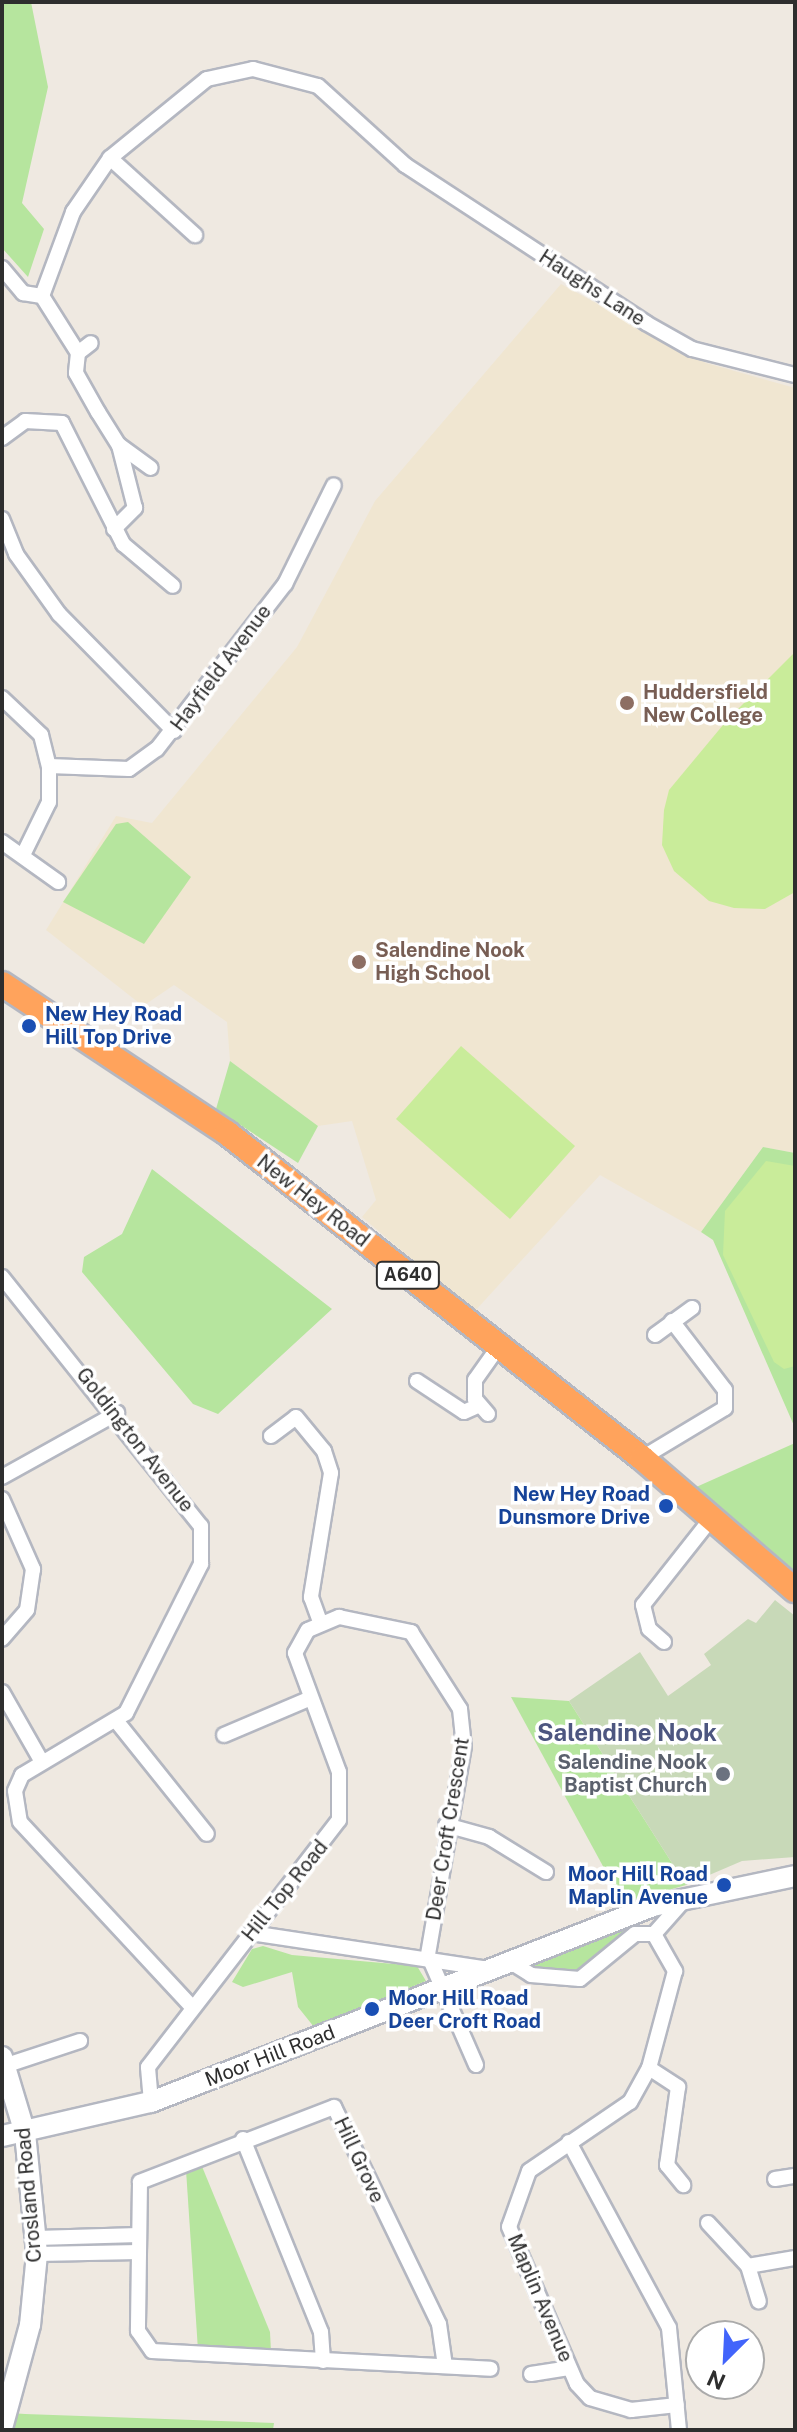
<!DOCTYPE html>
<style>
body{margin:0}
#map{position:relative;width:797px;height:2432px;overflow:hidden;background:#efe9e1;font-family:"Public Sans",sans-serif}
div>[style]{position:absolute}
.education>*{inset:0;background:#f0e6d1}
.green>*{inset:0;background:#b6e59e}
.cemetery>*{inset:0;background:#c8d9b8}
.pitch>*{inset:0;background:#c9ec9a}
.roads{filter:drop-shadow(2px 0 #b4b7c1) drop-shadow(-2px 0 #b4b7c1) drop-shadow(0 2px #b4b7c1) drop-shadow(0 -2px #b4b7c1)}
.street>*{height:14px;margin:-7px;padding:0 7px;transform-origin:7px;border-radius:7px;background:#fff}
.secondary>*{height:20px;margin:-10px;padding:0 10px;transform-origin:10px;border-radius:10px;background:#fff}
.highway>*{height:24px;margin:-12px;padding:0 12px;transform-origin:12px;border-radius:12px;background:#ffa35c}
.dots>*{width:22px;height:22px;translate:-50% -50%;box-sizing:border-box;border:4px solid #fff;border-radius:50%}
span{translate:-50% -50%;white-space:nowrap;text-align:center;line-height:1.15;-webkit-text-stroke:7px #fff;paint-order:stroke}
.shield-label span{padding:2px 6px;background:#fff;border:2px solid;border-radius:6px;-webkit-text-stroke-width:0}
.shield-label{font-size:18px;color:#2e2e2e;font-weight:700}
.street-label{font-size:20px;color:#2e2e2e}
.education-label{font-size:20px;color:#785e54;font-weight:700}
.left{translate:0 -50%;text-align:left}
.transit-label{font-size:20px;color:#164399;font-weight:700}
.right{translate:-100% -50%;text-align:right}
.worship-label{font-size:20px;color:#5b616d;font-weight:700}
.quarter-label{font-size:24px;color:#4d5680;font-weight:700}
.frame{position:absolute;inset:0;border:4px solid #2e2e2e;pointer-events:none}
.north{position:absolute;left:685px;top:2320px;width:80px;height:80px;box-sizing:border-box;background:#fff;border:2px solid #ababab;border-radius:50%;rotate:204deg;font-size:22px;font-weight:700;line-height:32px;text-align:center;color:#2e2e2e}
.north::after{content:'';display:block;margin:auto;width:28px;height:36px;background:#4264fb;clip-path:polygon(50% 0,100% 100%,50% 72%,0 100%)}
</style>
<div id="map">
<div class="education">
<i style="clip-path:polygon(561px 284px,706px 363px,795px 388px,795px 1153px,763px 1147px,701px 1232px,600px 1175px,474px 1312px,362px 1217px,376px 1200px,352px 1121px,318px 1126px,230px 1061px,227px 1022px,174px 985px,143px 1006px,46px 930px,116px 816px,152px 823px,297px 647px,375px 501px)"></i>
</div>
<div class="green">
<i style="clip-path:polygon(2px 2px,31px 2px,48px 87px,22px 203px,44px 229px,28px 277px,2px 248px)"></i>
<i style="clip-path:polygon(128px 822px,191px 877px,144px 944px,63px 902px,116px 824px)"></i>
<i style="clip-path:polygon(230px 1061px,318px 1126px,298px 1163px,216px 1109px)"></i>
<i style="clip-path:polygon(763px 1147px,795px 1153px,795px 1428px,713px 1240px,701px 1232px)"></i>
<i style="clip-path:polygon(152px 1169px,332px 1309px,218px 1414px,193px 1404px,82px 1272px,84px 1257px,122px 1234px)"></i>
<i style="clip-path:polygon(795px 1443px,795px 1571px,694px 1488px)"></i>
<i style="clip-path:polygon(511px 1697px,569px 1701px,686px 1885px,623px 1903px)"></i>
<i style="clip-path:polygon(629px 1928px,579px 1975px,533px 1966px)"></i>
<i style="clip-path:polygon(263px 1946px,292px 1955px,417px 1966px,426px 1981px,314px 2027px,298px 2007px,292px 1972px,243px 1987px,232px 1982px,252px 1949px)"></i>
<i style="clip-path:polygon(201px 2164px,270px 2332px,271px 2352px,198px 2350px,186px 2170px)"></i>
<i style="clip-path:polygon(11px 2413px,25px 2414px,274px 2423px,273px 2430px,7px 2430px)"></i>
</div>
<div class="cemetery">
<i style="clip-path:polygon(775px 1600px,795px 1616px,795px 1857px,742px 1861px,686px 1885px,569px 1701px,640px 1652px,668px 1696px,711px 1665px,704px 1654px,748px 1619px,756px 1623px)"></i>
</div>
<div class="pitch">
<i style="clip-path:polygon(795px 652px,795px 892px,765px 909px,734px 908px,709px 901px,674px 871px,662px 845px,664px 810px,669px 790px,728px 719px)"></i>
<i style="clip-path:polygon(461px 1046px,575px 1146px,510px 1219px,396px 1119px)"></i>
<i style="clip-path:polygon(766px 1161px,795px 1166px,795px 1366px,784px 1369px,774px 1362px,723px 1255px,725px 1211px)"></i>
</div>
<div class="roads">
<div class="street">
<i style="left:110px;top:158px;width:115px;rotate:42.2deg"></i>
<i style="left:2px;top:268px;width:33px;rotate:50deg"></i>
<i style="left:23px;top:293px;width:19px;rotate:9deg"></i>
<i style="left:42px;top:296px;width:90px;rotate:-69.7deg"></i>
<i style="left:73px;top:212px;width:65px;rotate:-55.6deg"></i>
<i style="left:110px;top:158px;width:125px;rotate:-39.2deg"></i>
<i style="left:207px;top:79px;width:47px;rotate:-12.3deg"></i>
<i style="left:253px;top:69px;width:67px;rotate:14.7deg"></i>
<i style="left:318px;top:86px;width:118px;rotate:42.2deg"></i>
<i style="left:405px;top:165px;width:288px;rotate:33.2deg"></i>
<i style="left:646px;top:323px;width:53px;rotate:29.5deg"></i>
<i style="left:692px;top:349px;width:106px;rotate:14.2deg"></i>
<i style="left:42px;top:296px;width:67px;rotate:57.7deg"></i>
<i style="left:78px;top:353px;width:16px;rotate:-38deg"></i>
<i style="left:78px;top:353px;width:20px;rotate:96deg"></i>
<i style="left:76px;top:373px;width:45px;rotate:60.6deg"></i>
<i style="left:98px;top:412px;width:39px;rotate:58deg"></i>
<i style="left:119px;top:445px;width:39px;rotate:36deg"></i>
<i style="left:2px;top:438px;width:29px;rotate:-36deg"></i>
<i style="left:25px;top:421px;width:37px;rotate:3deg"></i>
<i style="left:62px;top:423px;width:136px;rotate:63.2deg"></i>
<i style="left:123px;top:544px;width:65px;rotate:40deg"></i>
<i style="left:2px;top:519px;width:38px;rotate:68deg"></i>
<i style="left:16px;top:554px;width:74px;rotate:54.4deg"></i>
<i style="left:59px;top:614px;width:164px;rotate:45.5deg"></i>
<i style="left:114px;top:529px;width:30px;rotate:-45deg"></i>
<i style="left:135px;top:508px;width:65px;rotate:-104.3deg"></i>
<i style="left:2px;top:698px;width:54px;rotate:43.5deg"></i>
<i style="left:41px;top:735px;width:32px;rotate:76deg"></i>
<i style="left:49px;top:766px;width:36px;rotate:90deg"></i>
<i style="left:49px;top:802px;width:59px;rotate:116.1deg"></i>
<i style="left:49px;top:766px;width:80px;rotate:2.1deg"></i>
<i style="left:129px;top:769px;width:34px;rotate:-36deg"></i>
<i style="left:157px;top:749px;width:209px;rotate:-52.2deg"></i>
<i style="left:285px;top:584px;width:110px;rotate:-63.7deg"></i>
<i style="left:2px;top:842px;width:69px;rotate:35.5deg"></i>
<i style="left:2px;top:1277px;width:319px;rotate:51.4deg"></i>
<i style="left:201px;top:1526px;width:38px;rotate:90deg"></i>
<i style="left:201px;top:1564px;width:167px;rotate:116.7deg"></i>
<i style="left:126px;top:1713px;width:121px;rotate:149.2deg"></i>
<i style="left:22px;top:1775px;width:17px;rotate:114deg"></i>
<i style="left:15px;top:1791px;width:31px;rotate:81deg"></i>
<i style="left:20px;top:1822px;width:253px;rotate:47.1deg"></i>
<i style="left:655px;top:1335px;width:46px;rotate:-36.1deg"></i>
<i style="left:417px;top:1381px;width:56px;rotate:33.4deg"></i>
<i style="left:464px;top:1412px;width:17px;rotate:-24deg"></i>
<i style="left:488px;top:1414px;width:20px;rotate:-131deg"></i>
<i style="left:475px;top:1399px;width:19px;rotate:-90deg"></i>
<i style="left:475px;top:1380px;width:42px;rotate:-54.8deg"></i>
<i style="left:271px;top:1436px;width:31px;rotate:-37deg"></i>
<i style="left:296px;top:1417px;width:44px;rotate:50.5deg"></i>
<i style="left:324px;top:1451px;width:23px;rotate:72deg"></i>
<i style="left:331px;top:1473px;width:126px;rotate:99.2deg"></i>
<i style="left:311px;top:1597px;width:27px;rotate:70deg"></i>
<i style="left:642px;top:1458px;width:97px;rotate:-31.1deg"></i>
<i style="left:725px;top:1408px;width:18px;rotate:-90deg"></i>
<i style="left:725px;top:1390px;width:87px;rotate:-127.5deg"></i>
<i style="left:2px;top:1477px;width:132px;rotate:-29.1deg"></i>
<i style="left:2px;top:1499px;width:77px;rotate:66.1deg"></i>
<i style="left:33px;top:1569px;width:41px;rotate:98.3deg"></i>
<i style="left:27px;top:1610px;width:38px;rotate:131deg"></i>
<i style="left:664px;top:1642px;width:20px;rotate:-139deg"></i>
<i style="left:649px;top:1629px;width:25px;rotate:-104deg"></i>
<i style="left:643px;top:1605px;width:110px;rotate:-51.7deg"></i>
<i style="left:2px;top:1692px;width:81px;rotate:60.3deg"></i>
<i style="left:118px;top:1723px;width:142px;rotate:51.3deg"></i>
<i style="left:224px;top:1735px;width:92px;rotate:-23deg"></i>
<i style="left:446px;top:1825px;width:45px;rotate:15.6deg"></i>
<i style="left:489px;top:1837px;width:67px;rotate:31.6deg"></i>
<i style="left:251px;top:1933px;width:242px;rotate:8.6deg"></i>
<i style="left:654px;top:1934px;width:43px;rotate:60.4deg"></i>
<i style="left:675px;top:1971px;width:100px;rotate:105deg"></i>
<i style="left:649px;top:2068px;width:39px;rotate:119deg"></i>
<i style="left:630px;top:2102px;width:122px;rotate:145.7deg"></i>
<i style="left:529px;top:2171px;width:59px;rotate:109.7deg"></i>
<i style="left:509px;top:2227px;width:171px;rotate:66.6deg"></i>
<i style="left:577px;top:2384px;width:19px;rotate:47deg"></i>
<i style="left:590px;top:2398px;width:43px;rotate:16.3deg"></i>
<i style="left:631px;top:2410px;width:46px;rotate:-6.2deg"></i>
<i style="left:509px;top:1961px;width:26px;rotate:32deg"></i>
<i style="left:531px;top:1975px;width:49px;rotate:4.7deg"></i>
<i style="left:580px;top:1979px;width:71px;rotate:-39.3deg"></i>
<i style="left:635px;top:1934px;width:19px"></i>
<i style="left:654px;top:1934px;width:48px;rotate:-48.4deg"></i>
<i style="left:7px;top:2065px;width:77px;rotate:-18.2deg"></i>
<i style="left:649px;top:2068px;width:35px;rotate:33deg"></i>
<i style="left:678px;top:2087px;width:79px;rotate:98deg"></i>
<i style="left:667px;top:2165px;width:26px;rotate:51deg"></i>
<i style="left:151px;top:2102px;width:35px;rotate:-95deg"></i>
<i style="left:148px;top:2067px;width:312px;rotate:-52.3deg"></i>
<i style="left:339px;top:1820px;width:48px;rotate:-90deg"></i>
<i style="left:339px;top:1772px;width:127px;rotate:-110.3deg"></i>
<i style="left:295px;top:1653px;width:26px;rotate:-61deg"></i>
<i style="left:308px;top:1630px;width:34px;rotate:-23deg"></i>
<i style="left:339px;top:1617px;width:74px;rotate:11.8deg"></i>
<i style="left:411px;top:1632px;width:91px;rotate:57.5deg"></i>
<i style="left:460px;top:1709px;width:37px;rotate:84deg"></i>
<i style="left:464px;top:1746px;width:212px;rotate:99.8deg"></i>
<i style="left:428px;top:1955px;width:120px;rotate:66.4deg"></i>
<i style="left:243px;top:2139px;width:208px;rotate:68deg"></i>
<i style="left:321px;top:2332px;width:29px;rotate:86deg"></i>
<i style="left:569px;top:2142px;width:211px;rotate:61.7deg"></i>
<i style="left:669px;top:2328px;width:102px;rotate:84.4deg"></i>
<i style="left:775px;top:2179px;width:20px;rotate:-9deg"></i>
<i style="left:708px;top:2223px;width:59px;rotate:47.1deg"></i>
<i style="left:748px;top:2266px;width:37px;rotate:73deg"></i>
<i style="left:36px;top:2238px;width:103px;rotate:-1.7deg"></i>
<i style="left:37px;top:2254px;width:102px;rotate:-1.1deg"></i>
<i style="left:748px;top:2266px;width:48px;rotate:-9.7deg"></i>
<i style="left:445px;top:2366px;width:42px;rotate:-98.1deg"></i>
<i style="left:439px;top:2324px;width:241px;rotate:-115.8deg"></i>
<i style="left:334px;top:2107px;width:208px;rotate:158.9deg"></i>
<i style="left:140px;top:2182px;width:149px;rotate:90.8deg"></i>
<i style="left:138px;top:2331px;width:24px;rotate:55deg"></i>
<i style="left:152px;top:2351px;width:339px;rotate:3deg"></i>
<i style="left:531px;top:2374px;width:38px;rotate:-9deg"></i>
</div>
<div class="secondary">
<i style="left:2px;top:2057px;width:79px;rotate:73.2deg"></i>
<i style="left:25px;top:2133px;width:122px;rotate:84.3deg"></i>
<i style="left:37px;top:2254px;width:71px;rotate:95.6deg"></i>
<i style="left:30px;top:2325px;width:107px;rotate:105.2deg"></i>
<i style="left:2px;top:2136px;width:153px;rotate:-12.9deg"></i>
<i style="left:151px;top:2102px;width:539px;rotate:-21.33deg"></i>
<i style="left:653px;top:1906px;width:145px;rotate:-11.9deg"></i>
</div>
<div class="highway">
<i style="left:2px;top:984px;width:270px;rotate:33.5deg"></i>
<i style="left:227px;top:1133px;width:527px;rotate:38.07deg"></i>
<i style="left:642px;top:1458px;width:202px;rotate:40.8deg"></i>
</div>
</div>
<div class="dots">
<i style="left:627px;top:703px;background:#8d6e63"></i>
<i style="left:359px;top:962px;background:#8d6e63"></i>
<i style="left:29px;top:1026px;background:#1a4fb4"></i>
<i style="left:666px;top:1506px;background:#1a4fb4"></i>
<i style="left:723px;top:1774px;background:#6b7280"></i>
<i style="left:724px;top:1885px;background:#1a4fb4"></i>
<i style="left:372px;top:2009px;background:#1a4fb4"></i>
</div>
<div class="shield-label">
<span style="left:408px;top:1275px">A640</span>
</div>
<div class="street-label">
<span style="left:592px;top:288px;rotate:33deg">Haughs Lane</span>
<span style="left:221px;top:668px;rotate:-53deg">Hayfield Avenue</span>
<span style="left:313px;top:1201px;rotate:38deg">New Hey Road</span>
<span style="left:135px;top:1440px;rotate:52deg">Goldington Avenue</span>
<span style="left:448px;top:1829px;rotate:-81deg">Deer Croft Crescent</span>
<span style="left:285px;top:1891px;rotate:-51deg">Hill Top Road</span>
<span style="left:270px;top:2056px;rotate:-21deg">Moor Hill Road</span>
<span style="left:359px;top:2160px;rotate:65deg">Hill Grove</span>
<span style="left:29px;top:2195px;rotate:-95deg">Crosland Road</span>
<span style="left:540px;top:2298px;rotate:67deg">Maplin Avenue</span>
</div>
<div class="education-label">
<span class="left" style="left:643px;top:704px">Huddersfield<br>New College</span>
<span class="left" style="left:375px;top:962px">Salendine Nook<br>High School</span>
</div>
<div class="transit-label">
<span class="left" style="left:45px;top:1026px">New Hey Road<br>Hill Top Drive</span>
<span class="right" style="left:650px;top:1506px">New Hey Road<br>Dunsmore Drive</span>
<span class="right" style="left:708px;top:1886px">Moor Hill Road<br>Maplin Avenue</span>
<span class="left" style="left:388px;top:2010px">Moor Hill Road<br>Deer Croft Road</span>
</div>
<div class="worship-label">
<span class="right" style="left:707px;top:1774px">Salendine Nook<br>Baptist Church</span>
</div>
<div class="quarter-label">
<span style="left:627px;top:1733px">Salendine Nook</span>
</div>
<div class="frame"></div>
<div class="north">N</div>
</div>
